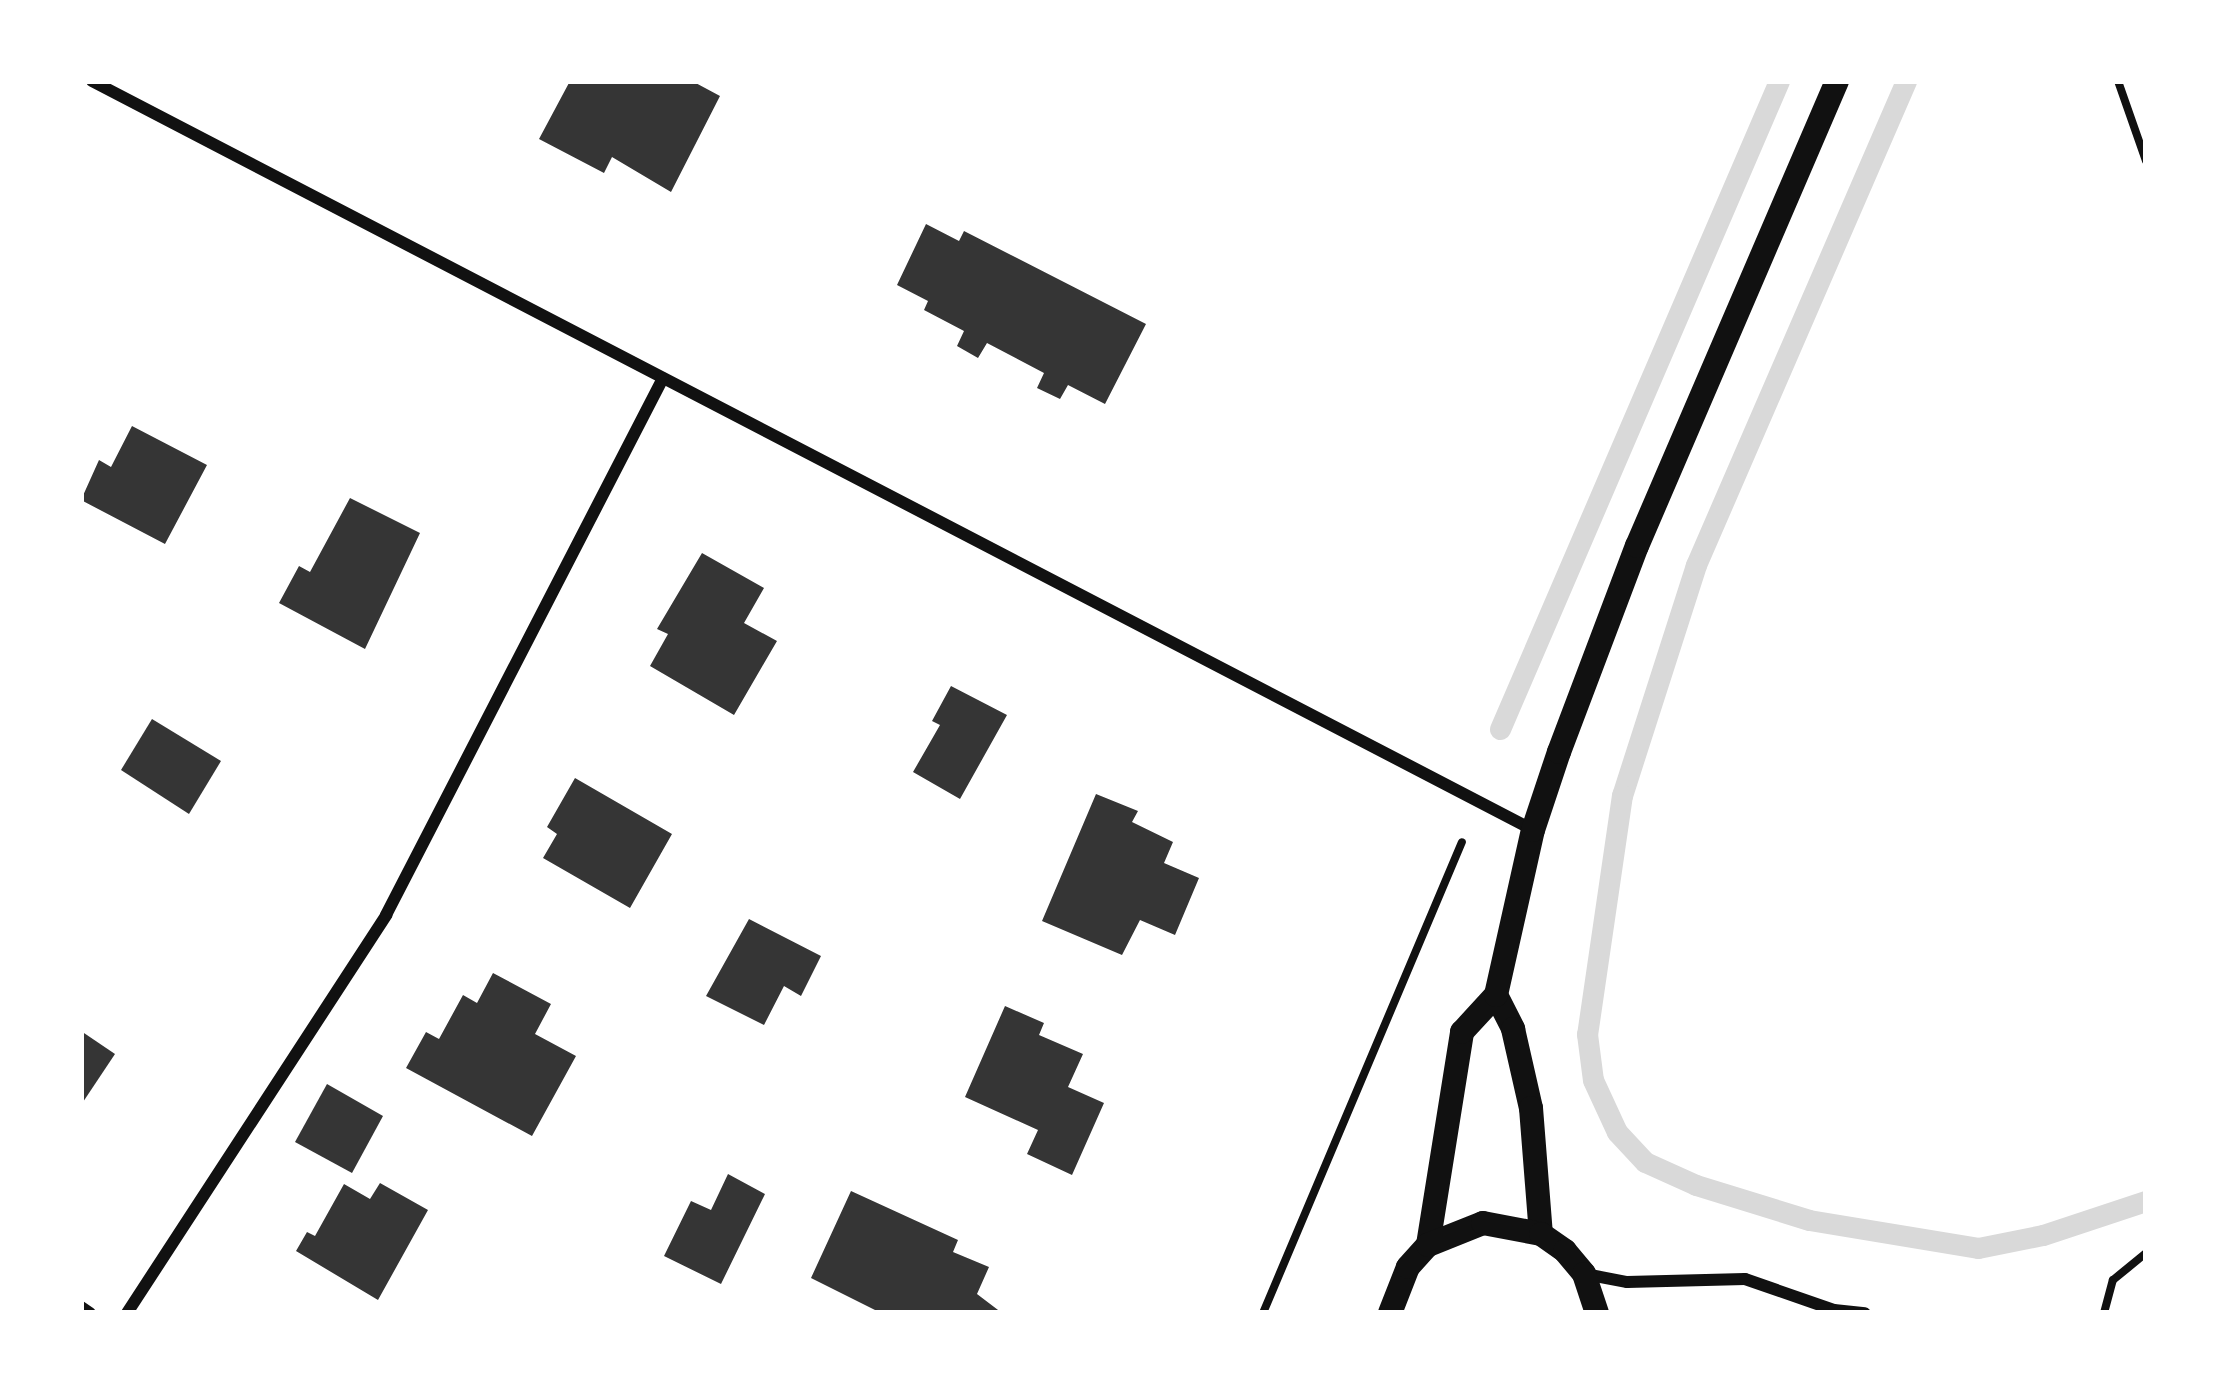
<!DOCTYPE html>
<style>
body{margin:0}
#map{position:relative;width:2227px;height:1394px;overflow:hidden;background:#fff;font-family:"Public Sans",sans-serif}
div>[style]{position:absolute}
.stream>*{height:21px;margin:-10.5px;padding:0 10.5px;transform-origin:10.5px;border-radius:10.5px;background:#d9d9d9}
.building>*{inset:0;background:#353535}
.path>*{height:8px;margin:-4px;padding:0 4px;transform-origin:4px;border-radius:4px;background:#111}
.minor>*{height:12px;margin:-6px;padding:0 6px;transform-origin:6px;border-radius:6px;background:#111}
.secondary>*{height:24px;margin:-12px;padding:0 12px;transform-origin:12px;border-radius:12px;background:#111}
span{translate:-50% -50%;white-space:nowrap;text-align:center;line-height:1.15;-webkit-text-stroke:12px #fff;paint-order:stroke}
.frame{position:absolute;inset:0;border:84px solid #fff;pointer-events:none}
</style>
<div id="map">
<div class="stream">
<i style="left:1906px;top:81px;width:528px;rotate:113.46deg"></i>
<i style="left:1696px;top:565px;width:242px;rotate:107.8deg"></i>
<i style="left:1622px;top:795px;width:242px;rotate:98.3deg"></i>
<i style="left:1587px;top:1034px;width:46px;rotate:82.6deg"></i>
<i style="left:1593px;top:1080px;width:57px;rotate:65.2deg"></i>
<i style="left:1617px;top:1132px;width:41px;rotate:47deg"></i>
<i style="left:1645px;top:1162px;width:56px;rotate:24.3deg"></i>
<i style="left:1696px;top:1185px;width:118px;rotate:17.2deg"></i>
<i style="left:1809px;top:1220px;width:171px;rotate:9.4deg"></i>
<i style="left:1978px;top:1248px;width:66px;rotate:-11.3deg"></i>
<i style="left:2043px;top:1235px;width:108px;rotate:-18.3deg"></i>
<i style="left:1500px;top:729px;width:706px;rotate:-66.71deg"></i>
</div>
<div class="building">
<i style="clip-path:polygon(570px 81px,692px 81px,720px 96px,671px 192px,612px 157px,604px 173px,539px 139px)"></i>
<i style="clip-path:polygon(926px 224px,959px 241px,964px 231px,1146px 324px,1105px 404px,1068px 385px,1060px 399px,1037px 388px,1044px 373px,987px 343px,978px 358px,957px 346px,964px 331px,924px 310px,928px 301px,897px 285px)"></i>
<i style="clip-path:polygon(132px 426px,207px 465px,165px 544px,81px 500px,99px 460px,111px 467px)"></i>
<i style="clip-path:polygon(350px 498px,420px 533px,365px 649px,279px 603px,299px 566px,310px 572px)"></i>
<i style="clip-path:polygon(702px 553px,764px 588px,744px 623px,777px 641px,734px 715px,650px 666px,668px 634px,657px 629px)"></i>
<i style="clip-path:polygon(951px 686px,1007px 715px,960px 799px,913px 772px,940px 725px,932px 721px)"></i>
<i style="clip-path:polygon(152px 719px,221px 761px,189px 814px,121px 770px)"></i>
<i style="clip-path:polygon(575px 778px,672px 834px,630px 908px,543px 858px,557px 834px,547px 827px)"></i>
<i style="clip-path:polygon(1096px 794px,1138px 811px,1132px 822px,1173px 842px,1164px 863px,1199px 878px,1175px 935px,1140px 920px,1122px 955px,1042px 921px)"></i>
<i style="clip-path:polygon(749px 919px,821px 956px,801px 996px,784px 986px,764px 1025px,706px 996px)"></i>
<i style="clip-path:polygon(493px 973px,551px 1004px,535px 1034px,576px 1056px,532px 1136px,406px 1068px,426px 1032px,439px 1039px,463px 995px,477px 1003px)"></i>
<i style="clip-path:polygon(1005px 1006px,1044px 1023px,1039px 1035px,1083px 1054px,1068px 1087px,1104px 1103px,1072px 1175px,1027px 1154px,1038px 1130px,965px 1097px)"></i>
<i style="clip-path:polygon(81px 1031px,115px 1054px,81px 1105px)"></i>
<i style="clip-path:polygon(327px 1084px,383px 1116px,352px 1173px,295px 1142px)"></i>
<i style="clip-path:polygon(728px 1174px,765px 1194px,721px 1284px,664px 1256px,691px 1201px,711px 1210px)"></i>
<i style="clip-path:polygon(380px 1183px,428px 1210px,378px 1300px,296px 1251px,307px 1232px,315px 1236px,344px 1184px,370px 1199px)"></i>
<i style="clip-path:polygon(851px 1191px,958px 1240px,953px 1252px,989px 1267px,977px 1294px,1002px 1313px,881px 1313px,811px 1278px)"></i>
</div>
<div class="path">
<i style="left:2118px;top:81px;width:85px;rotate:70.7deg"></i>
<i style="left:1263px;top:1313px;width:511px;rotate:-67.1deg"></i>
<i style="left:2104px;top:1313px;width:34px;rotate:-75deg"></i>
<i style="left:2113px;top:1280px;width:43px;rotate:-39.3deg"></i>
</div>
<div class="minor">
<i style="left:92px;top:81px;width:1624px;rotate:27.46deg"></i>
<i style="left:1585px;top:1274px;width:43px;rotate:10.8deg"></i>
<i style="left:1627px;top:1282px;width:118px;rotate:-1.5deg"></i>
<i style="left:1745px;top:1279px;width:94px;rotate:19.2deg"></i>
<i style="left:1834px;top:1310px;width:31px;rotate:6deg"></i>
<i style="left:81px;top:1307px;width:11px;rotate:34deg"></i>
<i style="left:127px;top:1313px;width:475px;rotate:-56.9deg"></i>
<i style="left:386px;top:915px;width:604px;rotate:-62.71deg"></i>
</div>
<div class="secondary">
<i style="left:1496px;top:995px;width:38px;rotate:63deg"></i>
<i style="left:1513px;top:1029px;width:81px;rotate:77.2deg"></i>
<i style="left:1531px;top:1108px;width:126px;rotate:85.5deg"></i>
<i style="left:1428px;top:1245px;width:216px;rotate:-80.9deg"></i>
<i style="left:1462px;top:1032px;width:50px;rotate:-47.4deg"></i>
<i style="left:1496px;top:995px;width:169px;rotate:-77.4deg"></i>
<i style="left:1533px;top:830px;width:82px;rotate:-71.6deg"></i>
<i style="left:1559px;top:752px;width:220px;rotate:-69.3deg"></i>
<i style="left:1637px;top:546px;width:506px;rotate:-66.73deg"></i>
<i style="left:1390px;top:1313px;width:49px;rotate:-68.6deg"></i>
<i style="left:1408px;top:1267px;width:30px;rotate:-48deg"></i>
<i style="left:1428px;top:1245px;width:59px;rotate:-21.8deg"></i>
<i style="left:1483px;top:1223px;width:59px;rotate:10.7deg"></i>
<i style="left:1541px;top:1234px;width:29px;rotate:35deg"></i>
<i style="left:1565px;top:1251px;width:30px;rotate:50deg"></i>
<i style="left:1584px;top:1274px;width:41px;rotate:71.6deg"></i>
</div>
<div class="frame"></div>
</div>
